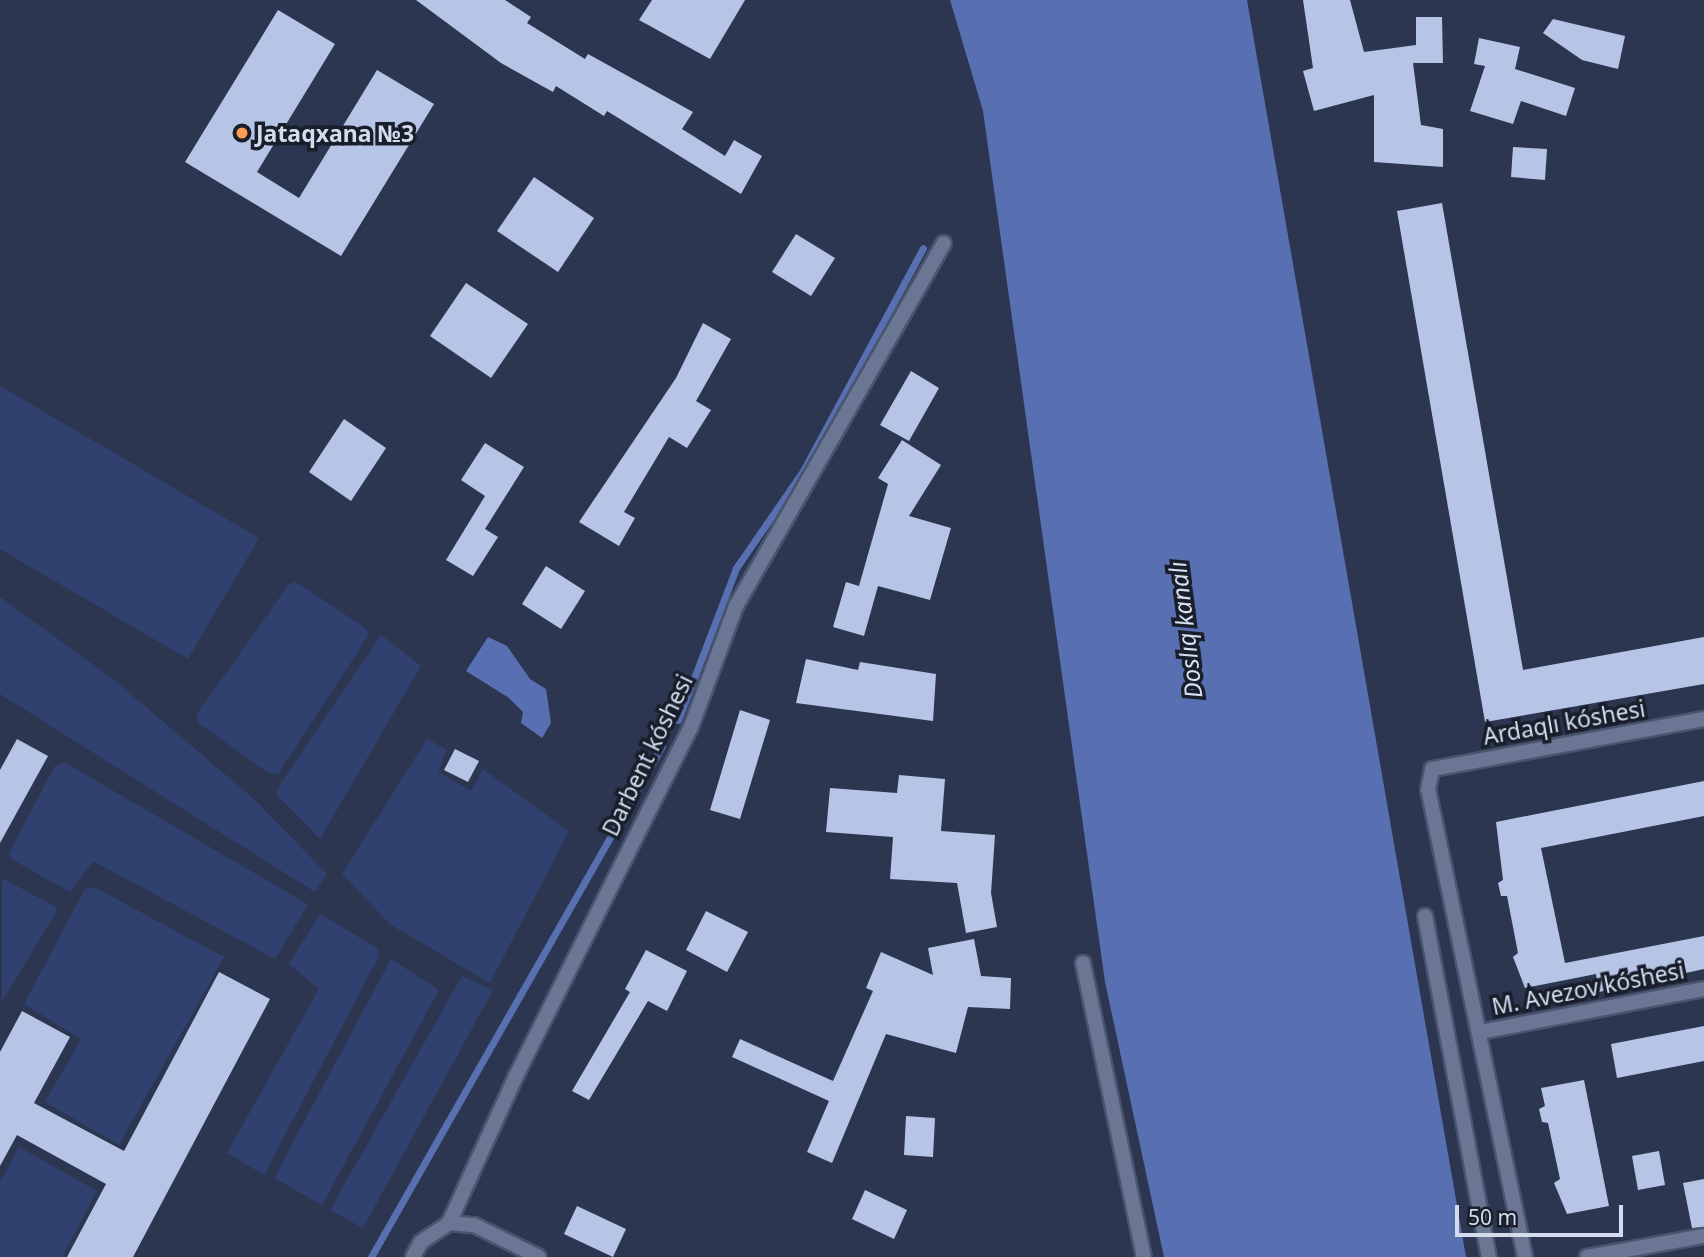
<!DOCTYPE html>
<meta charset="utf-8">
<style>
body{margin:0}
#map{position:relative;width:1704px;height:1257px;overflow:hidden;background:#2c3651;font-family:"Noto Sans",sans-serif}
div>[style]{position:absolute}
.green>*{inset:0;background:#31416f}
.water>*{inset:0;background:#5870b2}
.stream>*{height:7px;margin:-3.5px;padding:0 3.5px;transform-origin:3.5px;border-radius:3.5px;background:#5870b2}
.building>*{inset:0;background:#b6c4e6}
.roads{filter:drop-shadow(2px 0 #4a546d) drop-shadow(-2px 0 #4a546d) drop-shadow(0 2px #4a546d) drop-shadow(0 -2px #4a546d)}
.pedestrian>*{height:14px;margin:-7px;padding:0 7px;transform-origin:7px;border-radius:7px;background:#6a7693}
.minor>*{height:14px;margin:-7px;padding:0 7px;transform-origin:7px;border-radius:7px;background:#6a7693}
.dots>*{width:19px;height:19px;translate:-50% -50%;box-sizing:border-box;border:4px solid #191e2b;border-radius:50%}
span{translate:-50% -50%;white-space:nowrap;text-align:center;line-height:1.15;-webkit-text-stroke:7px #191e2b;paint-order:stroke}
.poi-label{font-size:23px;color:#d4dbed;font-weight:700}
.left{translate:0 -50%;text-align:left}
.street-label{font-size:23px;color:#d4dbed}
.water-label{font-size:24px;color:#d8e0f3;font-style:italic}
.scale{position:absolute;left:1455px;top:1205px;width:168px;height:32px;box-sizing:border-box;border:4px solid #d4dbed;border-top:0;padding-left:9px;font-size:21px;line-height:24px;white-space:nowrap;color:#d4dbed;-webkit-text-stroke:5px #191e2b;paint-order:stroke}
</style>
<div id="map">
<div class="green">
<i style="clip-path:polygon(0 386px,259px 538px,188px 659px,0 549px)"></i>
<i style="clip-path:polygon(296px 582px,367px 629px,368px 636px,278px 774px,268px 773px,197px 722px,197px 714px,289px 584px)"></i>
<i style="clip-path:polygon(0 597px,113px 679px,255px 800px,327px 874px,315px 892px,0 694px)"></i>
<i style="clip-path:polygon(381px 635px,421px 666px,320px 839px,277px 795px,279px 786px)"></i>
<i style="clip-path:polygon(427px 739px,447px 750px,438px 772px,471px 791px,483px 769px,569px 831px,490px 983px,391px 925px,342px 874px)"></i>
<i style="clip-path:polygon(64px 762px,304px 902px,307px 906px,275px 959px,93px 861px,70px 892px,13px 860px,9px 854px,54px 767px)"></i>
<i style="clip-path:polygon(2px 878px,56px 907px,56px 913px,2px 1001px)"></i>
<i style="clip-path:polygon(94px 887px,224px 957px,119px 1145px,45px 1102px,81px 1039px,24px 1004px,85px 889px)"></i>
<i style="clip-path:polygon(320px 914px,377px 948px,379px 956px,264px 1175px,227px 1153px,319px 989px,289px 964px)"></i>
<i style="clip-path:polygon(391px 959px,439px 990px,322px 1205px,274px 1178px)"></i>
<i style="clip-path:polygon(462px 976px,493px 990px,363px 1228px,330px 1210px)"></i>
<i style="clip-path:polygon(19px 1147px,97px 1191px,62px 1257px,0 1257px,0 1182px)"></i>
</div>
<div class="water">
<i style="clip-path:polygon(950px 0,1247px 0,1466px 1257px,1164px 1257px,1105px 982px,983px 111px)"></i>
<i style="clip-path:polygon(488px 637px,507px 646px,530px 679px,546px 689px,551px 723px,542px 738px,521px 723px,523px 712px,509px 698px,466px 671px)"></i>
</div>
<div class="stream">
<i style="left:678px;top:720px;width:163px;rotate:-69.1deg"></i>
<i style="left:736px;top:568px;width:118px;rotate:-55.4deg"></i>
<i style="left:803px;top:471px;width:253px;rotate:-61.7deg"></i>
<i style="left:371px;top:1257px;width:588px;rotate:-60.34deg"></i>
</div>
<div class="building">
<i style="clip-path:polygon(416px 0,505px 0,531px 17px,527px 23px,585px 59px,588px 54px,693px 112px,682px 129px,725px 156px,734px 140px,762px 156px,741px 194px,607px 111px,604px 116px,556px 86px,553px 92px,501px 63px)"></i>
<i style="clip-path:polygon(652px 0,745px 0,710px 59px,639px 20px)"></i>
<i style="clip-path:polygon(1303px 0,1350px 0,1364px 52px,1416px 45px,1416px 17px,1442px 17px,1443px 63px,1413px 63px,1421px 125px,1443px 129px,1443px 167px,1374px 162px,1374px 95px,1314px 111px,1303px 71px,1313px 68px)"></i>
<i style="clip-path:polygon(278px 10px,335px 44px,257px 172px,299px 198px,377px 70px,434px 104px,341px 256px,185px 162px)"></i>
<i style="clip-path:polygon(1553px 19px,1625px 36px,1618px 69px,1582px 60px,1543px 33px)"></i>
<i style="clip-path:polygon(1479px 38px,1520px 47px,1515px 69px,1575px 88px,1566px 116px,1521px 101px,1513px 124px,1470px 111px,1485px 66px,1474px 64px)"></i>
<i style="clip-path:polygon(1513px 147px,1547px 149px,1545px 180px,1511px 177px)"></i>
<i style="clip-path:polygon(534px 177px,594px 218px,558px 272px,497px 231px)"></i>
<i style="clip-path:polygon(1442px 203px,1523px 670px,1704px 637px,1704px 684px,1485px 722px,1397px 211px)"></i>
<i style="clip-path:polygon(796px 234px,835px 258px,811px 296px,772px 272px)"></i>
<i style="clip-path:polygon(466px 283px,528px 324px,491px 378px,430px 336px)"></i>
<i style="clip-path:polygon(703px 323px,731px 339px,696px 401px,711px 410px,687px 448px,669px 437px,624px 512px,635px 518px,619px 546px,579px 522px,676px 378px)"></i>
<i style="clip-path:polygon(911px 371px,939px 388px,909px 441px,880px 425px)"></i>
<i style="clip-path:polygon(344px 419px,386px 448px,351px 501px,309px 472px)"></i>
<i style="clip-path:polygon(902px 440px,941px 465px,909px 516px,951px 528px,930px 600px,878px 586px,864px 636px,833px 627px,846px 582px,859px 586px,888px 484px,878px 478px)"></i>
<i style="clip-path:polygon(485px 443px,524px 467px,485px 529px,498px 537px,473px 576px,446px 560px,485px 496px,461px 480px)"></i>
<i style="clip-path:polygon(546px 566px,585px 591px,561px 629px,522px 604px)"></i>
<i style="clip-path:polygon(806px 659px,858px 670px,860px 662px,936px 674px,933px 721px,796px 703px)"></i>
<i style="clip-path:polygon(740px 710px,770px 720px,740px 819px,710px 810px)"></i>
<i style="clip-path:polygon(17px 739px,48px 756px,0 843px,0 770px)"></i>
<i style="clip-path:polygon(455px 749px,479px 761px,468px 782px,444px 770px)"></i>
<i style="clip-path:polygon(899px 775px,945px 779px,941px 831px,995px 835px,991px 893px,997px 927px,966px 933px,957px 883px,890px 879px,893px 837px,826px 832px,830px 788px,897px 793px)"></i>
<i style="clip-path:polygon(1704px 781px,1704px 816px,1541px 848px,1565px 963px,1704px 936px,1704px 969px,1599px 992px,1596px 974px,1525px 988px,1513px 957px,1518px 953px,1507px 896px,1501px 896px,1498px 883px,1503px 880px,1496px 822px)"></i>
<i style="clip-path:polygon(706px 911px,748px 932px,727px 972px,686px 950px)"></i>
<i style="clip-path:polygon(974px 939px,981px 976px,1011px 978px,1010px 1009px,968px 1007px,956px 1053px,886px 1034px,832px 1163px,807px 1152px,829px 1101px,732px 1057px,740px 1039px,833px 1081px,873px 991px,866px 988px,881px 952px,933px 975px,928px 948px)"></i>
<i style="clip-path:polygon(646px 950px,687px 971px,667px 1011px,648px 1001px,589px 1100px,572px 1091px,630px 992px,625px 989px)"></i>
<i style="clip-path:polygon(219px 972px,270px 999px,133px 1257px,67px 1257px,106px 1184px,17px 1135px,0 1166px,0 1052px,22px 1011px,70px 1037px,34px 1103px,124px 1151px)"></i>
<i style="clip-path:polygon(1704px 1026px,1704px 1061px,1617px 1078px,1611px 1044px)"></i>
<i style="clip-path:polygon(1584px 1080px,1609px 1206px,1567px 1214px,1554px 1183px,1560px 1179px,1548px 1123px,1542px 1122px,1539px 1109px,1545px 1106px,1541px 1088px)"></i>
<i style="clip-path:polygon(906px 1116px,935px 1118px,933px 1157px,904px 1155px)"></i>
<i style="clip-path:polygon(1659px 1151px,1665px 1185px,1638px 1190px,1632px 1156px)"></i>
<i style="clip-path:polygon(1704px 1179px,1704px 1227px,1692px 1228px,1683px 1183px)"></i>
<i style="clip-path:polygon(865px 1190px,907px 1210px,894px 1239px,852px 1219px)"></i>
<i style="clip-path:polygon(577px 1206px,626px 1229px,613px 1257px,564px 1234px)"></i>
</div>
<div class="roads">
<div class="pedestrian">
<i style="left:1425px;top:916px;width:347px;rotate:79.4deg"></i>
<i style="left:1083px;top:963px;width:300px;rotate:78.3deg"></i>
</div>
<div class="minor">
<i style="left:1480px;top:1032px;width:228px;rotate:-10.9deg"></i>
<i style="left:449px;top:1223px;width:25px;rotate:5deg"></i>
<i style="left:474px;top:1225px;width:72px;rotate:26.2deg"></i>
<i style="left:413px;top:1257px;width:17px;rotate:-62deg"></i>
<i style="left:421px;top:1242px;width:34px;rotate:-34deg"></i>
<i style="left:449px;top:1223px;width:162px;rotate:-65.5deg"></i>
<i style="left:516px;top:1076px;width:390px;rotate:-63.4deg"></i>
<i style="left:691px;top:727px;width:129px;rotate:-69.6deg"></i>
<i style="left:736px;top:606px;width:418px;rotate:-60.2deg"></i>
<i style="left:1525px;top:1257px;width:477px;rotate:-101.7deg"></i>
<i style="left:1428px;top:790px;width:21px;rotate:-79deg"></i>
<i style="left:1432px;top:769px;width:277px;rotate:-10.4deg"></i>
<i style="left:1587px;top:1257px;width:119px;rotate:-10.2deg"></i>
</div>
</div>
<div class="dots">
<i style="left:242px;top:133px;background:#fb9e51"></i>
</div>
<div class="poi-label">
<span class="left" style="left:256px;top:133px">Jataqxana №3</span>
</div>
<div class="street-label">
<span style="left:1564px;top:722px;rotate:-10deg">Ardaqlı kóshesi</span>
<span style="left:647px;top:755px;rotate:-64deg">Darbent kóshesi</span>
<span style="left:1588px;top:988px;rotate:-11deg">M. Avezov kóshesi</span>
</div>
<div class="water-label">
<span style="left:1185px;top:630px;rotate:-97deg">Doslıq kanalı</span>
</div>
<div class="scale">50 m</div>
</div>
